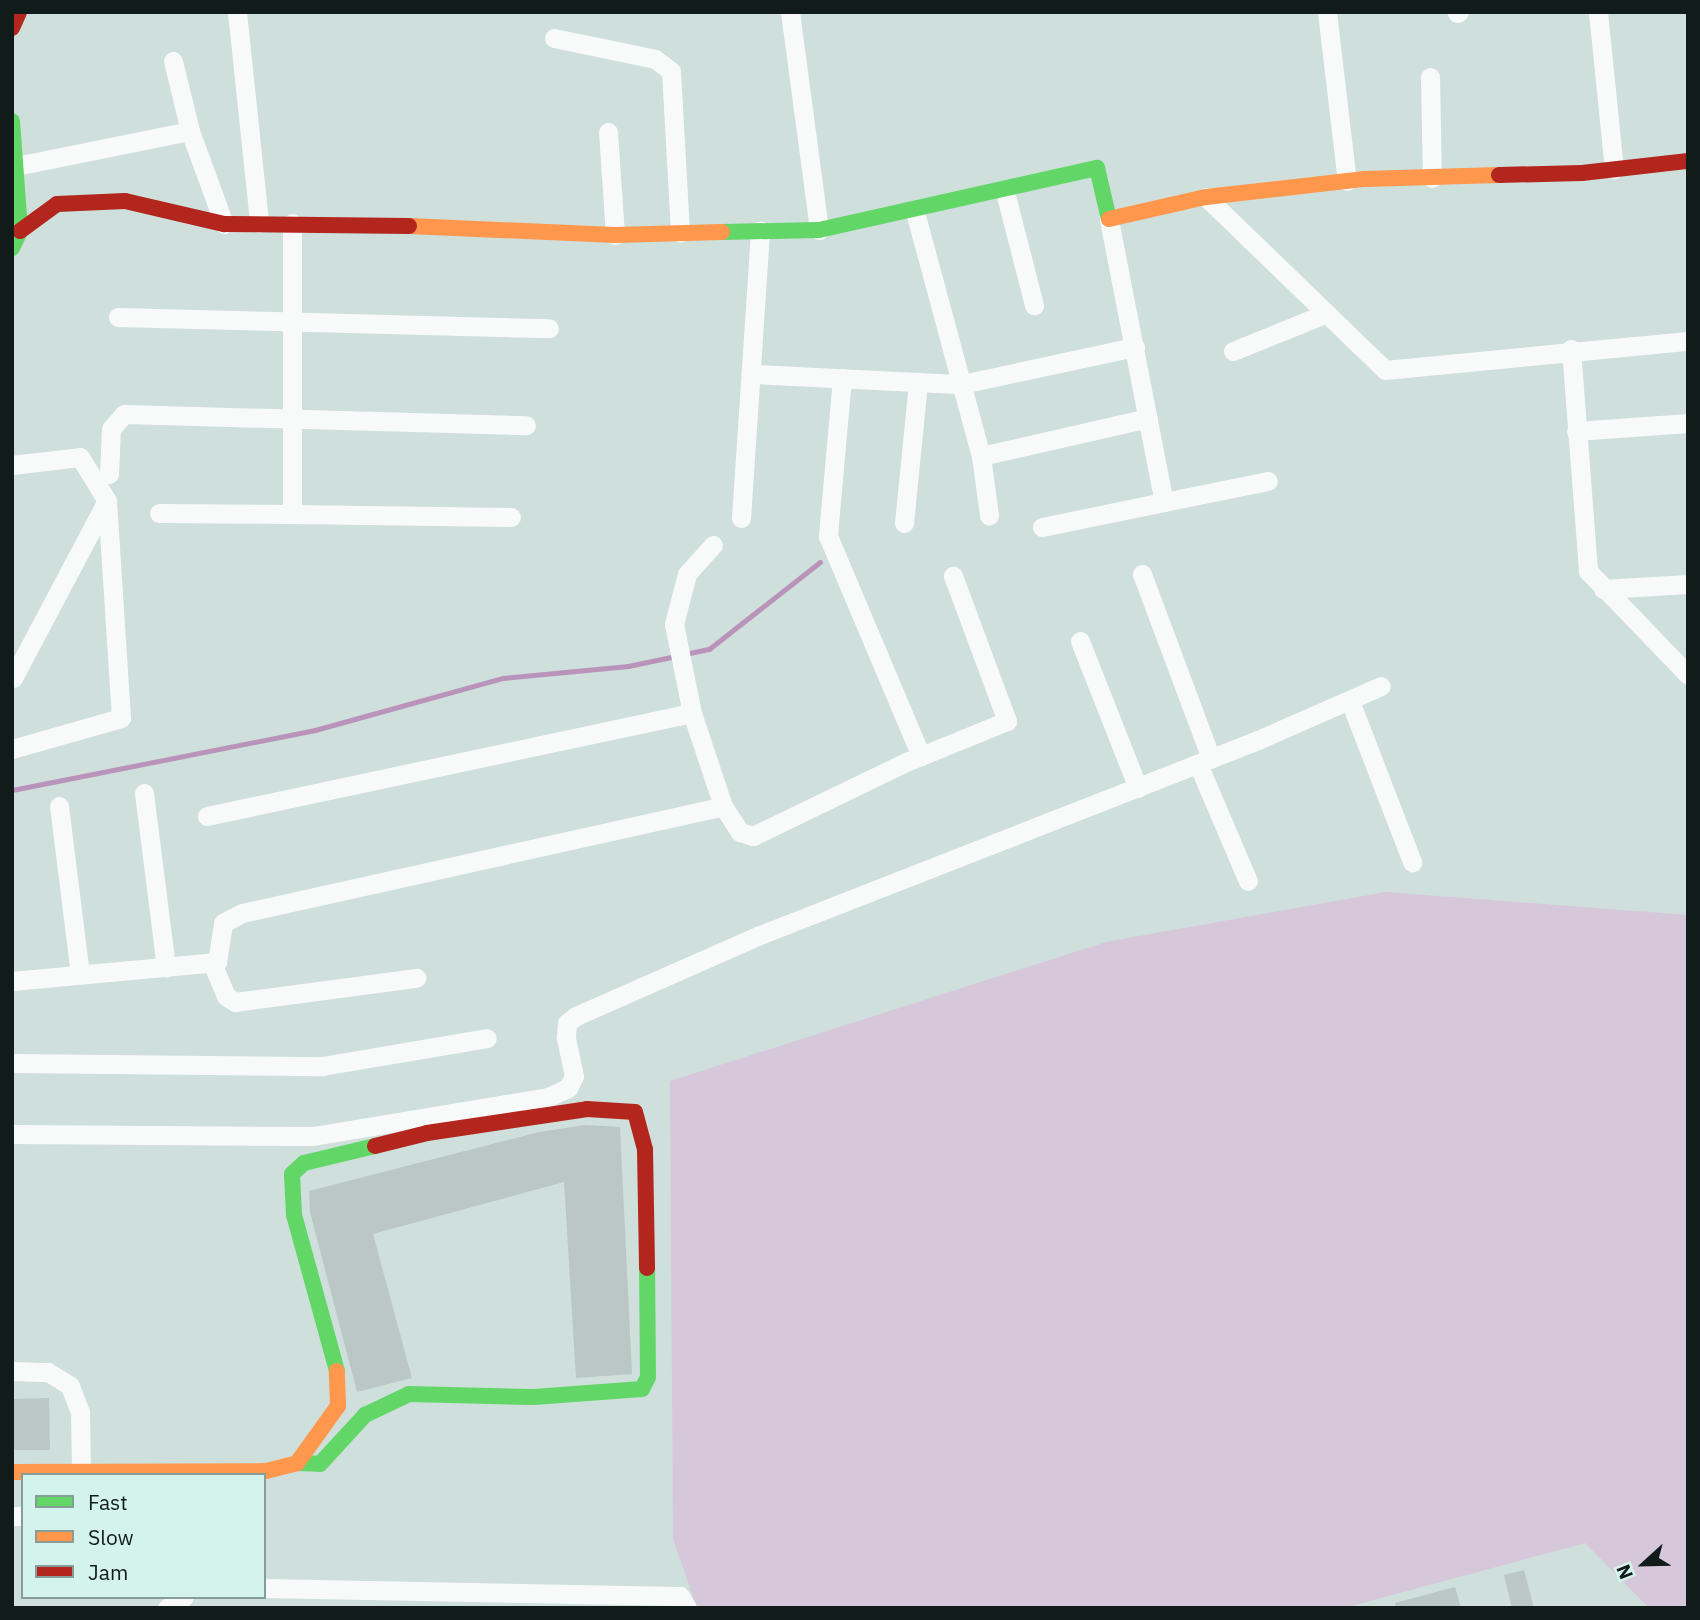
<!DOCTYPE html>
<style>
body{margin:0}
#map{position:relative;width:1700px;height:1620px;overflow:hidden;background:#cedfdc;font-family:"IBM Plex Sans",sans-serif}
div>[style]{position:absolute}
.green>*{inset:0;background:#d7c7db}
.stream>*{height:5px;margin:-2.5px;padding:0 2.5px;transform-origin:2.5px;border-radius:2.5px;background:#ba93ba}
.building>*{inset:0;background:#bac7c5}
.street>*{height:19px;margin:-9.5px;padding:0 9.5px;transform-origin:9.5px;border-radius:9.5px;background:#f8fafa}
.fast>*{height:16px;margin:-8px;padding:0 8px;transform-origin:8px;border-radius:8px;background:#63d668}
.slow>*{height:16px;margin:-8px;padding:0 8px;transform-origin:8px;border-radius:8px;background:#ff974d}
.jam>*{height:16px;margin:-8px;padding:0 8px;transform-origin:8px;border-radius:8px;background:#b3261e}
span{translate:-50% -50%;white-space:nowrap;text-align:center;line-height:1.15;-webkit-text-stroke:7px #d4f3ed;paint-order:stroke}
.frame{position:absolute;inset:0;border:14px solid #111c1a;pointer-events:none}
.legend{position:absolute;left:21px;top:1473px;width:245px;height:126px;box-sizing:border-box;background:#d4f3ed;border:2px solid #869d99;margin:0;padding:9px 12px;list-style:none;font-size:21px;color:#111c1a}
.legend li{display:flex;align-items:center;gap:14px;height:35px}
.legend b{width:35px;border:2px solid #869d99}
.north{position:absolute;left:1609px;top:1529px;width:70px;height:70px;-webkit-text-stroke:5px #d4f3ed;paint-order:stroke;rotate:248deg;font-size:19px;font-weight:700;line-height:28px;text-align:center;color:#111c1a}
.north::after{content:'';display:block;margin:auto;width:24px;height:32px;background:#111c1a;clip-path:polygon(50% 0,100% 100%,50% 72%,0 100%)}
</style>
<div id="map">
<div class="green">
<i style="clip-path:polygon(1386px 892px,1688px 915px,1688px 1608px,1649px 1608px,1585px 1543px,1344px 1608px,697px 1608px,673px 1539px,670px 1081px,1106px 942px)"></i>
</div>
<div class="stream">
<i style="left:685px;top:654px;width:25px;rotate:-12deg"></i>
<i style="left:709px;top:649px;width:141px;rotate:-38.1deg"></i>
<i style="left:12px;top:790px;width:309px;rotate:-11.2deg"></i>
<i style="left:315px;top:730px;width:195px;rotate:-15.5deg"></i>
<i style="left:503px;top:678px;width:126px;rotate:-5.5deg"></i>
<i style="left:628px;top:666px;width:49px;rotate:-11.8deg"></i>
</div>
<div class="building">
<i style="clip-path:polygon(585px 1125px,620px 1127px,632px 1374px,576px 1378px,564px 1182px,373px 1234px,412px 1378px,357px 1392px,310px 1212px,309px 1191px,539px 1132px)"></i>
<i style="clip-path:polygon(49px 1398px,50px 1450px,12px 1450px,12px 1399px)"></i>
<i style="clip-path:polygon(1524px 1570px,1534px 1608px,1512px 1608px,1504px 1575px)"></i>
<i style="clip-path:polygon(1455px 1587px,1461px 1608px,1396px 1608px,1395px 1603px)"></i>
</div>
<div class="street">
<i style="left:237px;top:12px;width:212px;rotate:84deg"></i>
<i style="left:790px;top:12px;width:220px;rotate:82.4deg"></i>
<i style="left:1327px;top:12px;width:170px;rotate:83.3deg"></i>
<i style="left:1598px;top:12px;width:158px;rotate:84.2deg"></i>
<i style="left:1457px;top:13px;width:2px;rotate:-27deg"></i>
<i style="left:554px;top:38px;width:103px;rotate:11.7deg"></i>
<i style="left:655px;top:59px;width:20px;rotate:37deg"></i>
<i style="left:671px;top:71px;width:162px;rotate:86.8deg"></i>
<i style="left:173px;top:61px;width:72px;rotate:76.3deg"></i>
<i style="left:190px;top:131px;width:99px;rotate:69.9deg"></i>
<i style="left:1430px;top:77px;width:101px;rotate:88.9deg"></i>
<i style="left:608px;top:132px;width:103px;rotate:86.1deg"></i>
<i style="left:16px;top:166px;width:177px;rotate:-11.4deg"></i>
<i style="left:1005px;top:192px;width:117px;rotate:75.6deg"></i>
<i style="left:1206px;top:197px;width:249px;rotate:44deg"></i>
<i style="left:1385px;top:370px;width:304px;rotate:-5.5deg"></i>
<i style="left:915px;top:212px;width:253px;rotate:74.9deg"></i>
<i style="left:981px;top:456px;width:60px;rotate:82.3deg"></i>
<i style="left:1109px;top:220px;width:287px;rotate:79deg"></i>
<i style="left:1164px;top:502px;width:106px;rotate:-11.4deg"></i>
<i style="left:292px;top:223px;width:291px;rotate:90deg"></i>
<i style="left:292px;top:514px;width:219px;rotate:0.8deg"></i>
<i style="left:118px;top:317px;width:431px;rotate:1.5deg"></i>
<i style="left:1571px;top:349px;width:223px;rotate:85.6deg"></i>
<i style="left:1588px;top:571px;width:144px;rotate:46.1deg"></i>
<i style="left:1233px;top:351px;width:101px;rotate:-22deg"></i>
<i style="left:754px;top:374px;width:208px;rotate:2.8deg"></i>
<i style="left:962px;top:384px;width:177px;rotate:-12.1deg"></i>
<i style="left:842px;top:378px;width:159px;rotate:95.1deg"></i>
<i style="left:828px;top:536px;width:239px;rotate:67.1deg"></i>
<i style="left:1576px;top:431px;width:112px;rotate:-4.1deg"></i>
<i style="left:981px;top:456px;width:171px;rotate:-12.8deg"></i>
<i style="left:12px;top:465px;width:68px;rotate:-6.7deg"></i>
<i style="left:80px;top:457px;width:52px;rotate:58.5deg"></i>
<i style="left:107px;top:501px;width:217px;rotate:86.3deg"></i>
<i style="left:121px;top:718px;width:113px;rotate:164.1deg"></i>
<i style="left:109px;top:474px;width:45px;rotate:-87.5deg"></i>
<i style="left:111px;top:429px;width:20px;rotate:-49deg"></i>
<i style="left:124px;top:414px;width:402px;rotate:1.6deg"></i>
<i style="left:159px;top:513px;width:133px;rotate:0.4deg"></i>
<i style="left:741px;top:518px;width:288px;rotate:-86.2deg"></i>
<i style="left:904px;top:523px;width:142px;rotate:-84.3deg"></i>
<i style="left:1042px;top:527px;width:125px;rotate:-11.6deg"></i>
<i style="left:713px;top:545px;width:39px;rotate:132deg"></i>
<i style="left:687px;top:574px;width:52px;rotate:104.6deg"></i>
<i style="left:674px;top:624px;width:91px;rotate:78.6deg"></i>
<i style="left:692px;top:713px;width:98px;rotate:71.6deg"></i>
<i style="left:1142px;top:574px;width:197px;rotate:69.5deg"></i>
<i style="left:1603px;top:589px;width:85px;rotate:-3.4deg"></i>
<i style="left:1080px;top:641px;width:158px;rotate:68.5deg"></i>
<i style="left:13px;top:678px;width:199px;rotate:-62.1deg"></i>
<i style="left:1350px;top:701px;width:173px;rotate:68.9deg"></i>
<i style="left:1198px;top:764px;width:127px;rotate:66.9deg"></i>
<i style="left:144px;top:793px;width:176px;rotate:82.8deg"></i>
<i style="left:59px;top:806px;width:170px;rotate:82.9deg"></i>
<i style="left:207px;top:816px;width:496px;rotate:-12deg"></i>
<i style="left:212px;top:963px;width:36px;rotate:67deg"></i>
<i style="left:226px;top:996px;width:11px;rotate:34deg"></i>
<i style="left:235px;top:1002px;width:183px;rotate:-7.6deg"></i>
<i style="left:12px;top:981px;width:206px;rotate:-5.3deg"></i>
<i style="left:217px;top:962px;width:39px;rotate:-81deg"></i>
<i style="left:223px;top:923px;width:21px;rotate:-28deg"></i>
<i style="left:242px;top:913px;width:493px;rotate:-12.5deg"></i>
<i style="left:723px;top:806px;width:31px;rotate:57deg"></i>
<i style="left:740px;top:832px;width:14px;rotate:17deg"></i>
<i style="left:753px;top:836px;width:170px;rotate:-25.8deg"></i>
<i style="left:906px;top:762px;width:109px;rotate:-22.1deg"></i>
<i style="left:1007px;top:721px;width:155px;rotate:-110.4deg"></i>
<i style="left:12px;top:1063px;width:310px;rotate:0.6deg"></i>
<i style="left:322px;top:1066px;width:167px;rotate:-9.6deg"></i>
<i style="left:12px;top:1134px;width:301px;rotate:0.4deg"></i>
<i style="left:313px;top:1136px;width:238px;rotate:-9.4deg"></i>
<i style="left:548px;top:1097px;width:22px;rotate:-24deg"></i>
<i style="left:568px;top:1088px;width:13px;rotate:-63deg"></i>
<i style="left:574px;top:1076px;width:40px;rotate:-102deg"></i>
<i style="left:566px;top:1037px;width:14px;rotate:-86deg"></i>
<i style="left:567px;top:1023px;width:11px;rotate:-38deg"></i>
<i style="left:576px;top:1016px;width:201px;rotate:-23.8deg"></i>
<i style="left:760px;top:935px;width:535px;rotate:-21.38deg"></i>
<i style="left:1258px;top:740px;width:134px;rotate:-23.7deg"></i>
<i style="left:12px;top:1371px;width:36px;rotate:2deg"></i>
<i style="left:48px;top:1372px;width:26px;rotate:32deg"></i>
<i style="left:70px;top:1386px;width:28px;rotate:69deg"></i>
<i style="left:80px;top:1412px;width:60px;rotate:89deg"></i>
<i style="left:12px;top:1516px;width:11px"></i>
<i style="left:264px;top:1588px;width:416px;rotate:1.1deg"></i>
<i style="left:680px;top:1596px;width:14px;rotate:60deg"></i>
<i style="left:167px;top:1608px;width:20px;rotate:-33deg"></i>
</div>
<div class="fast">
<i style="left:12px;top:121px;width:110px;rotate:85.8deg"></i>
<i style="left:20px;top:231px;width:19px;rotate:115deg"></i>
<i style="left:722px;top:232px;width:97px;rotate:-1.2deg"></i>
<i style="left:819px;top:230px;width:285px;rotate:-12.6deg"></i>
<i style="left:1097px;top:168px;width:52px;rotate:76.8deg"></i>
<i style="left:337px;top:1371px;width:162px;rotate:-105.4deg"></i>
<i style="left:294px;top:1215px;width:41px;rotate:-92.8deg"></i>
<i style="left:292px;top:1174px;width:16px;rotate:-43deg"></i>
<i style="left:304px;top:1163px;width:73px;rotate:-13.5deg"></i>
<i style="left:297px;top:1463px;width:23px;rotate:2deg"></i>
<i style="left:320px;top:1464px;width:67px;rotate:-47.4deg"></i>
<i style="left:365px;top:1415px;width:49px;rotate:-25.5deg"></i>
<i style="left:409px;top:1394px;width:125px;rotate:1.4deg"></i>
<i style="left:534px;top:1397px;width:108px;rotate:-4.2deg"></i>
<i style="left:642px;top:1389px;width:13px;rotate:-63deg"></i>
<i style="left:648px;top:1377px;width:109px;rotate:-90.5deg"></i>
</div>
<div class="slow">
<i style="left:1109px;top:219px;width:99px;rotate:-12.8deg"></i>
<i style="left:1206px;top:197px;width:160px;rotate:-6.5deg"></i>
<i style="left:1365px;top:179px;width:134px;rotate:-1.7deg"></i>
<i style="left:409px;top:226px;width:206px;rotate:2.5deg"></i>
<i style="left:615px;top:235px;width:107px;rotate:-1.6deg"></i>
<i style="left:12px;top:1472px;width:254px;rotate:-0.2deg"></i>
<i style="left:266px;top:1471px;width:32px;rotate:-14deg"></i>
<i style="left:297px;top:1463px;width:70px;rotate:-54.3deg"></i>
<i style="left:338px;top:1406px;width:35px;rotate:-92deg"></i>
</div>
<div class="jam">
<i style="left:12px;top:28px;width:17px;rotate:-66deg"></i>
<i style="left:1499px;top:175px;width:83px;rotate:-1.4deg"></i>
<i style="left:1582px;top:173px;width:107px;rotate:-6.5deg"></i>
<i style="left:20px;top:231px;width:46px;rotate:-36.1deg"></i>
<i style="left:57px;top:204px;width:68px;rotate:-2.5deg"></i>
<i style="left:125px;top:201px;width:102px;rotate:13.1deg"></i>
<i style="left:224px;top:224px;width:185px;rotate:0.6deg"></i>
<i style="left:375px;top:1146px;width:54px;rotate:-14deg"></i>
<i style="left:427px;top:1133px;width:162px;rotate:-8.5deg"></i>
<i style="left:587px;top:1109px;width:48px;rotate:3.6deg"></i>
<i style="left:635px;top:1112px;width:39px;rotate:75deg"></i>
<i style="left:645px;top:1150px;width:118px;rotate:89deg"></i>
</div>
<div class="frame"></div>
<ul class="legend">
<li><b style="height:9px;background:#63d668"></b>Fast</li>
<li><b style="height:9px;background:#ff974d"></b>Slow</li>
<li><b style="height:9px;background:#b3261e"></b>Jam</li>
</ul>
<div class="north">N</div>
</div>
